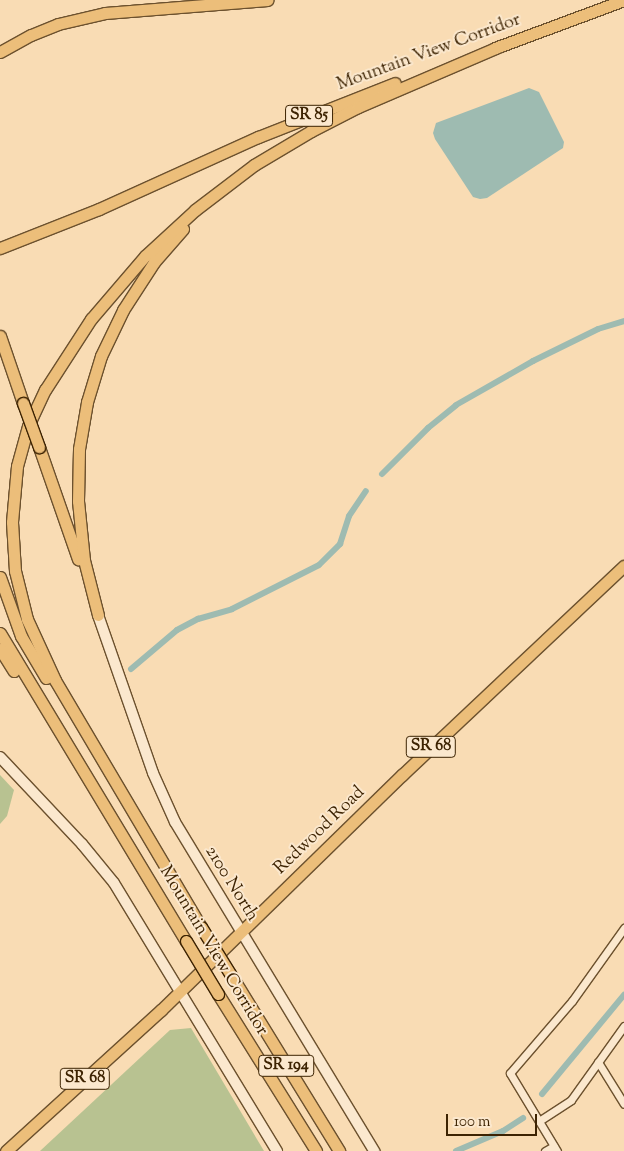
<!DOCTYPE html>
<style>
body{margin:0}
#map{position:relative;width:624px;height:1151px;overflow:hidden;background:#f9dcb4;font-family:"Sorts Mill Goudy",serif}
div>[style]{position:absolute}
.green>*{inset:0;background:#b8c291}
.water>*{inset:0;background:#9ebbb1}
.canal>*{height:6px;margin:-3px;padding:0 3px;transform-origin:3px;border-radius:3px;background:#9ebbb1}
.roads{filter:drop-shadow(1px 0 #6c512e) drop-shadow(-1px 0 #6c512e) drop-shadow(0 1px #6c512e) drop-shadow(0 -1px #6c512e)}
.minor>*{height:7px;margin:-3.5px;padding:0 3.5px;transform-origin:3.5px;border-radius:3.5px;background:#fbe8ce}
.secondary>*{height:10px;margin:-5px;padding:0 5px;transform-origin:5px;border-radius:5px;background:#fbe8ce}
.primary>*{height:11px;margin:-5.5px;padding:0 5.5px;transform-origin:5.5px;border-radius:5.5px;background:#ecbe7a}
.trunk>*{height:11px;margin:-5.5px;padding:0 5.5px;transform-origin:5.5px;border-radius:5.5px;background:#ecbe7a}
.bridges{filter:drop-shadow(1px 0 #3d2302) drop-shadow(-1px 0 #3d2302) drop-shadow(0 1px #3d2302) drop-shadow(0 -1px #3d2302)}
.trunk-bridge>*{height:11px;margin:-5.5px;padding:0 5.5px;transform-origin:5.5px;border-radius:5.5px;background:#ecbe7a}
span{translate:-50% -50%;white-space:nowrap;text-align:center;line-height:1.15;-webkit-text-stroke:4px #fbe8ce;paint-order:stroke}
.shield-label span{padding:1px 4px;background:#fbe8ce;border:1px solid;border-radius:4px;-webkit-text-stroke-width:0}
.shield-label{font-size:16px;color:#3d2302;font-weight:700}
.street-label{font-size:18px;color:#3d2302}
.scale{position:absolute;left:446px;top:1114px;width:91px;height:22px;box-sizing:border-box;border:2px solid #3d2302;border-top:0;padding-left:6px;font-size:15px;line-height:18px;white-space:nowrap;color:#3d2302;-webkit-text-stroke:4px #fbe8ce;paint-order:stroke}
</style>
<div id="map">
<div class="green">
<i style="clip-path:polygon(0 775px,14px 790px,7px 816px,0 824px)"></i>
<i style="clip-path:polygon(191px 1028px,264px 1151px,40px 1151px,170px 1030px)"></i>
</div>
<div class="water">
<i style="clip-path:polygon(529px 88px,539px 92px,564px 142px,563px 148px,487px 198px,480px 199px,473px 197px,435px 139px,433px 133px,436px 123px)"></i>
</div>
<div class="canal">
<i style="left:382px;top:474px;width:65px;rotate:-45deg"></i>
<i style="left:428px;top:428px;width:36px;rotate:-39deg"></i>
<i style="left:456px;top:405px;width:89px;rotate:-29.7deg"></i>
<i style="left:533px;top:361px;width:72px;rotate:-26.2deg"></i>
<i style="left:598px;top:329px;width:27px;rotate:-17deg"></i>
<i style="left:131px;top:669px;width:60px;rotate:-40.3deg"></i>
<i style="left:177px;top:630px;width:24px;rotate:-28deg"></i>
<i style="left:198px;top:619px;width:35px;rotate:-16deg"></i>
<i style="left:232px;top:609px;width:97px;rotate:-26.8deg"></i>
<i style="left:319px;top:565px;width:30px;rotate:-45deg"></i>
<i style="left:340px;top:544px;width:29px;rotate:-72deg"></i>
<i style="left:349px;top:516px;width:30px;rotate:-56deg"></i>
<i style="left:542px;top:1094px;width:129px;rotate:-50.4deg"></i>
<i style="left:456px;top:1151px;width:51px;rotate:-23.1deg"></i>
<i style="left:503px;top:1131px;width:24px;rotate:-33deg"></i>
</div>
<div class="roads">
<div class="minor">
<i style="left:598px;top:1062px;width:49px;rotate:58.2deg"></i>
<i style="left:539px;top:1121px;width:38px;rotate:-33deg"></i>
<i style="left:571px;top:1100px;width:91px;rotate:-54.4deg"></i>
<i style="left:545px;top:1151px;width:10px;rotate:-29deg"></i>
<i style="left:557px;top:1151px;width:91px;rotate:-121.1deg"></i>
<i style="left:510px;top:1073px;width:95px;rotate:-49.3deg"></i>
<i style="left:572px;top:1001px;width:90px;rotate:-54.5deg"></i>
</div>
<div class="secondary">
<i style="left:98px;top:615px;width:167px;rotate:70.8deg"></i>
<i style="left:153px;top:773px;width:54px;rotate:65.8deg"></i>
<i style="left:175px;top:822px;width:385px;rotate:58.8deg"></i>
<i style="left:0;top:757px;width:120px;rotate:46.7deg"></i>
<i style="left:82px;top:844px;width:50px;rotate:50.6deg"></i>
<i style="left:114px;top:883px;width:314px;rotate:58.7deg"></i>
</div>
<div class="primary">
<i style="left:6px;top:1151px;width:210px;rotate:-42.3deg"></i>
<i style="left:161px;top:1010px;width:337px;rotate:-44.3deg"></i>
<i style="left:402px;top:775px;width:305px;rotate:-43.3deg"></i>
</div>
<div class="trunk">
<i style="left:495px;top:48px;width:138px;rotate:-20.4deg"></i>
<i style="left:0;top:52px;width:35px;rotate:-29deg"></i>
<i style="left:31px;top:35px;width:29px;rotate:-22deg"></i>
<i style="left:58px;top:24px;width:48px;rotate:-13.2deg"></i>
<i style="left:105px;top:13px;width:163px;rotate:-4.6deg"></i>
<i style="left:0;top:248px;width:106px;rotate:-21.5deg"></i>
<i style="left:99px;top:209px;width:175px;rotate:-24.4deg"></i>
<i style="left:258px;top:137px;width:147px;rotate:-21.5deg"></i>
<i style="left:0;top:336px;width:71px;rotate:71.1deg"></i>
<i style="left:39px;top:447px;width:119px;rotate:70.8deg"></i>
<i style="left:0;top:577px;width:63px;rotate:70.4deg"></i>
<i style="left:21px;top:636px;width:49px;rotate:59.2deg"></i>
<i style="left:98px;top:615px;width:57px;rotate:-104.3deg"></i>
<i style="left:84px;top:560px;width:59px;rotate:-95.8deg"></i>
<i style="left:78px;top:501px;width:52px;rotate:-88.9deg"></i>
<i style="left:79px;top:449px;width:48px;rotate:-80.3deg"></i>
<i style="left:87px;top:402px;width:48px;rotate:-73.1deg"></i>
<i style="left:101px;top:356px;width:51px;rotate:-64.4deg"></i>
<i style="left:123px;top:310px;width:57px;rotate:-57.1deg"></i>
<i style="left:154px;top:262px;width:44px;rotate:-48.7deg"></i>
<i style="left:0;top:633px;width:360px;rotate:58.9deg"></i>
<i style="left:0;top:649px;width:26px;rotate:58deg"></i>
<i style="left:201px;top:927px;width:287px;rotate:-120.6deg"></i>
<i style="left:55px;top:680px;width:67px;rotate:-114.7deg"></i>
<i style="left:27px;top:619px;width:49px;rotate:-104deg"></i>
<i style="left:15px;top:571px;width:49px;rotate:-93.5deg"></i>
<i style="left:12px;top:522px;width:56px;rotate:-84.9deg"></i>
<i style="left:17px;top:466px;width:41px;rotate:-74.6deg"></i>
<i style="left:28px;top:426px;width:40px;rotate:-65deg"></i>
<i style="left:45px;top:390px;width:85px;rotate:-57.1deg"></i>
<i style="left:91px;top:319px;width:83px;rotate:-49.4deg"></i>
<i style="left:145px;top:256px;width:68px;rotate:-42.6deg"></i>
<i style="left:195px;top:210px;width:74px;rotate:-37.3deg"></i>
<i style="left:254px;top:165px;width:66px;rotate:-30.8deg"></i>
<i style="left:311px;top:131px;width:53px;rotate:-27.1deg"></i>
<i style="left:358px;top:107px;width:155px;rotate:-23.2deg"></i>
<i style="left:234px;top:980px;width:201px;rotate:58.4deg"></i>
<i style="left:218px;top:994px;width:185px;rotate:58deg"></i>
</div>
</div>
<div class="bridges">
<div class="trunk-bridge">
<i style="left:23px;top:403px;width:47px;rotate:70deg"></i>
<i style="left:201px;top:927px;width:62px;rotate:58.1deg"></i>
<i style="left:186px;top:941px;width:62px;rotate:58.9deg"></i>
</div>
</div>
<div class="shield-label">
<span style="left:309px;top:116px">SR 85</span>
<span style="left:431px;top:747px">SR 68</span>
<span style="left:286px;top:1066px">SR 194</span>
<span style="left:85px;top:1079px">SR 68</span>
</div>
<div class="street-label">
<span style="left:429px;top:53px;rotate:-20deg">Mountain View Corridor</span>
<span style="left:320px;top:831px;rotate:-44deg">Redwood Road</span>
<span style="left:231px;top:884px;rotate:58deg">2100 North</span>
<span style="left:213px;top:951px;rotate:59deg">Mountain View Corridor</span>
</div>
<div class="scale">100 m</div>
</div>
